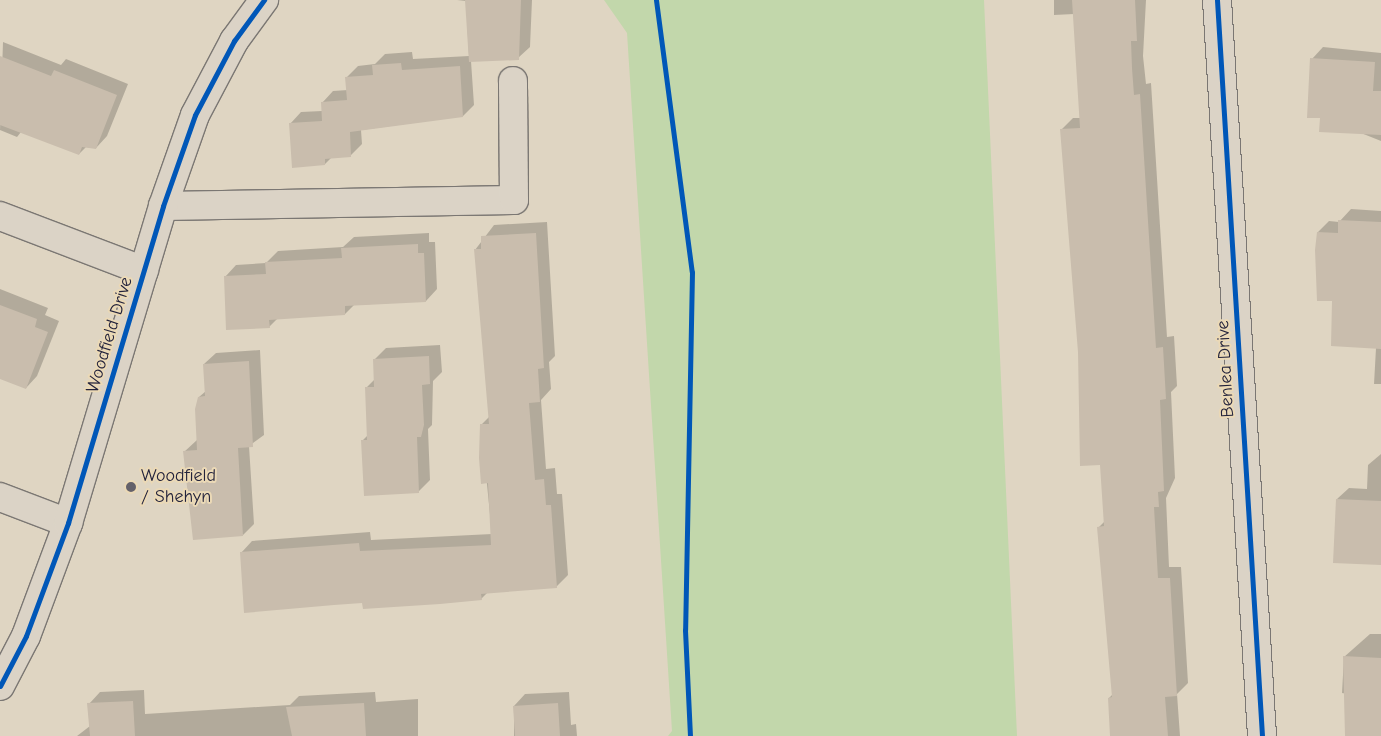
<!DOCTYPE html>
<style>
body{margin:0}
#map{position:relative;width:1381px;height:736px;overflow:hidden;background:#dfd5c2;font-family:"Comic Neue",sans-serif}
div>[style]{position:absolute}
.green>*{inset:0;background:#c2d7ab}
.shadow>*{inset:0;background:#0003}
.building>*{inset:0;background:#c9bdad}
.roads{filter:drop-shadow(1px 0 #7b7773) drop-shadow(-1px 0 #7b7773) drop-shadow(0 1px #7b7773) drop-shadow(0 -1px #7b7773)}
.minor>*{height:28px;margin:-14px;padding:0 14px;transform-origin:14px;border-radius:14px;background:#dbd3c6}
.cycleway>*{height:5px;margin:-2.5px;padding:0 2.5px;transform-origin:2.5px;border-radius:2.5px;background:#0057b8}
.dots>*{width:14px;height:14px;translate:-50% -50%;box-sizing:border-box;border:2px solid #ebd9b6;border-radius:50%}
span{translate:-50% -50%;white-space:nowrap;text-align:center;line-height:1.15;-webkit-text-stroke:4px #ebd9b6;paint-order:stroke}
.street-label{font-size:18px;color:#22223b}
.poi-label{font-size:18px;color:#22223b}
.left{translate:0 -50%;text-align:left}
</style>
<div id="map">
<div class="green">
<i style="clip-path:polygon(604px 0,984px 0,1017px 736px,668px 736px,672px 731px,627px 33px)"></i>
</div>
<div class="shadow">
<i style="clip-path:polygon(457px 0,532px 0,530px 47px,518px 58px,471px 61px,474px 105px,463px 116px,361px 130px,362px 144px,350px 156px,332px 157px,325px 164px,290px 124px,301px 112px,322px 111px,322px 103px,333px 91px,348px 90px,347px 77px,358px 66px,375px 64px,385px 54px,412px 52px,413px 59px,469px 56px,466px 1px)"></i>
<i style="clip-path:polygon(1054px 0,1146px 0,1143px 56px,1146px 84px,1151px 83px,1167px 337px,1174px 336px,1177px 386px,1171px 392px,1175px 478px,1166px 498px,1169px 567px,1181px 567px,1188px 683px,1177px 694px,1180px 736px,1111px 736px,1109px 698px,1113px 694px,1099px 527px,1105px 521px,1102px 464px,1079px 352px,1061px 130px,1073px 118px,1081px 118px,1074px 14px,1054px 15px)"></i>
<i style="clip-path:polygon(3px 42px,61px 65px,66px 59px,128px 84px,107px 136px,96px 148px,86px 147px,79px 154px,21px 132px,17px 137px,0 130px)"></i>
<i style="clip-path:polygon(1323px 47px,1381px 53px,1381px 141px,1321px 117px,1312px 59px)"></i>
<i style="clip-path:polygon(1351px 209px,1381px 211px,1381px 384px,1374px 384px,1376px 348px,1333px 300px,1318px 232px,1329px 221px,1339px 222px)"></i>
<i style="clip-path:polygon(547px 222px,555px 356px,549px 362px,551px 389px,541px 400px,546px 469px,555px 468px,557px 494px,562px 494px,568px 575px,556px 587px,488px 592px,481px 599px,364px 602px,241px 553px,252px 541px,370px 532px,371px 540px,492px 534px,481px 425px,490px 416px,475px 250px,494px 225px)"></i>
<i style="clip-path:polygon(429px 233px,429px 242px,435px 242px,437px 289px,426px 301px,354px 305px,345px 314px,278px 318px,269px 327px,225px 277px,236px 265px,266px 263px,278px 251px,343px 247px,354px 237px)"></i>
<i style="clip-path:polygon(0 289px,48px 308px,45px 315px,59px 321px,37px 376px,26px 388px,0 376px)"></i>
<i style="clip-path:polygon(440px 345px,442px 372px,433px 381px,432px 425px,428px 429px,430px 480px,418px 492px,362px 441px,368px 435px,366px 388px,375px 379px,375px 359px,386px 348px)"></i>
<i style="clip-path:polygon(260px 350px,264px 435px,249px 446px,254px 524px,243px 535px,184px 452px,197px 440px,199px 397px,206px 391px,204px 364px,216px 353px)"></i>
<i style="clip-path:polygon(1381px 454px,1381px 564px,1337px 499px,1349px 488px,1367px 489px,1368px 465px)"></i>
<i style="clip-path:polygon(1370px 634px,1381px 634px,1381px 736px,1348px 736px,1348px 694px,1342px 693px,1344px 657px)"></i>
<i style="clip-path:polygon(144px 690px,145px 714px,290px 705px,299px 696px,375px 692px,376px 702px,418px 699px,418px 736px,77px 736px,90px 726px,89px 704px,100px 692px)"></i>
<i style="clip-path:polygon(569px 692px,571px 725px,576px 724px,577px 736px,514px 736px,514px 706px,525px 694px)"></i>
</div>
<div class="building">
<i style="clip-path:polygon(465px 0,521px 0,519px 60px,469px 62px)"></i>
<i style="clip-path:polygon(1072px 0,1135px 0,1137px 41px,1131px 41px,1132px 68px,1134px 95px,1140px 94px,1156px 348px,1163px 347px,1166px 399px,1160px 400px,1164px 491px,1158px 492px,1159px 507px,1154px 507px,1158px 578px,1170px 578px,1177px 696px,1165px 697px,1168px 736px,1110px 736px,1108px 698px,1112px 697px,1097px 527px,1104px 526px,1100px 465px,1080px 466px,1078px 352px,1060px 129px,1080px 128px)"></i>
<i style="clip-path:polygon(0 56px,51px 76px,54px 70px,117px 95px,96px 149px,82px 147px,79px 155px,0 125px)"></i>
<i style="clip-path:polygon(1310px 58px,1375px 62px,1373px 91px,1381px 91px,1381px 135px,1319px 132px,1320px 118px,1307px 118px)"></i>
<i style="clip-path:polygon(401px 63px,402px 70px,460px 66px,463px 117px,350px 132px,351px 157px,325px 159px,325px 165px,292px 168px,289px 123px,322px 121px,321px 102px,347px 100px,345px 77px,373px 75px,372px 65px)"></i>
<i style="clip-path:polygon(1338px 220px,1381px 222px,1381px 349px,1331px 346px,1332px 301px,1317px 301px,1315px 250px,1317px 232px,1338px 233px)"></i>
<i style="clip-path:polygon(536px 233px,544px 368px,538px 369px,540px 402px,529px 403px,535px 480px,544px 479px,546px 505px,551px 505px,557px 588px,481px 594px,482px 600px,440px 604px,363px 609px,362px 603px,334px 605px,244px 613px,240px 552px,359px 543px,360px 551px,491px 545px,488px 483px,481px 484px,479px 458px,480px 424px,489px 424px,474px 249px,481px 249px,481px 236px)"></i>
<i style="clip-path:polygon(418px 244px,418px 253px,424px 253px,426px 302px,345px 306px,345px 315px,269px 320px,270px 328px,226px 330px,224px 276px,266px 274px,265px 262px,342px 258px,341px 248px)"></i>
<i style="clip-path:polygon(0 305px,37px 319px,35px 327px,48px 332px,26px 389px,0 379px)"></i>
<i style="clip-path:polygon(429px 356px,430px 384px,422px 385px,424px 425px,421px 437px,417px 437px,419px 493px,364px 496px,361px 440px,367px 440px,365px 387px,374px 387px,373px 359px)"></i>
<i style="clip-path:polygon(249px 361px,253px 447px,238px 448px,243px 536px,193px 540px,183px 451px,197px 450px,195px 409px,198px 397px,205px 396px,203px 364px)"></i>
<i style="clip-path:polygon(1336px 499px,1381px 501px,1381px 565px,1333px 563px)"></i>
<i style="clip-path:polygon(1343px 656px,1381px 658px,1381px 736px,1345px 736px)"></i>
<i style="clip-path:polygon(133px 701px,135px 736px,90px 736px,87px 703px)"></i>
<i style="clip-path:polygon(364px 703px,366px 736px,292px 736px,286px 707px)"></i>
<i style="clip-path:polygon(558px 703px,560px 736px,515px 736px,513px 706px)"></i>
</div>
<div class="roads">
<div class="minor">
<i style="left:1217px;top:0;width:737px;rotate:86.5deg"></i>
<i style="left:163px;top:206px;width:351px;rotate:-1deg"></i>
<i style="left:514px;top:200px;width:119px;rotate:-90.5deg"></i>
<i style="left:0;top:216px;width:154px;rotate:20.9deg"></i>
<i style="left:0;top:497px;width:73px;rotate:20.9deg"></i>
<i style="left:0;top:686px;width:56px;rotate:-62.5deg"></i>
<i style="left:26px;top:636px;width:121px;rotate:-69.6deg"></i>
<i style="left:68px;top:523px;width:331px;rotate:-73.3deg"></i>
<i style="left:163px;top:206px;width:96px;rotate:-70.6deg"></i>
<i style="left:195px;top:115px;width:84px;rotate:-62.2deg"></i>
<i style="left:234px;top:41px;width:51px;rotate:-53.8deg"></i>
</div>
</div>
<div class="cycleway">
<i style="left:656px;top:0;width:274px;rotate:82.5deg"></i>
<i style="left:692px;top:272px;width:358px;rotate:91.1deg"></i>
<i style="left:685px;top:630px;width:106px;rotate:87.3deg"></i>
<i style="left:1217px;top:0;width:737px;rotate:86.5deg"></i>
<i style="left:0;top:686px;width:56px;rotate:-62.5deg"></i>
<i style="left:26px;top:636px;width:121px;rotate:-69.6deg"></i>
<i style="left:68px;top:523px;width:331px;rotate:-73.3deg"></i>
<i style="left:163px;top:206px;width:96px;rotate:-70.6deg"></i>
<i style="left:195px;top:115px;width:84px;rotate:-62.2deg"></i>
<i style="left:234px;top:41px;width:51px;rotate:-53.8deg"></i>
</div>
<div class="dots">
<i style="left:131px;top:487px;background:#64616a"></i>
</div>
<div class="street-label">
<span style="left:110px;top:335px;rotate:-73deg">Woodfield Drive</span>
<span style="left:1226px;top:369px;rotate:-93deg">Benlea Drive</span>
</div>
<div class="poi-label">
<span class="left" style="left:141px;top:487px">Woodfield<br>/ Shehyn</span>
</div>
</div>
